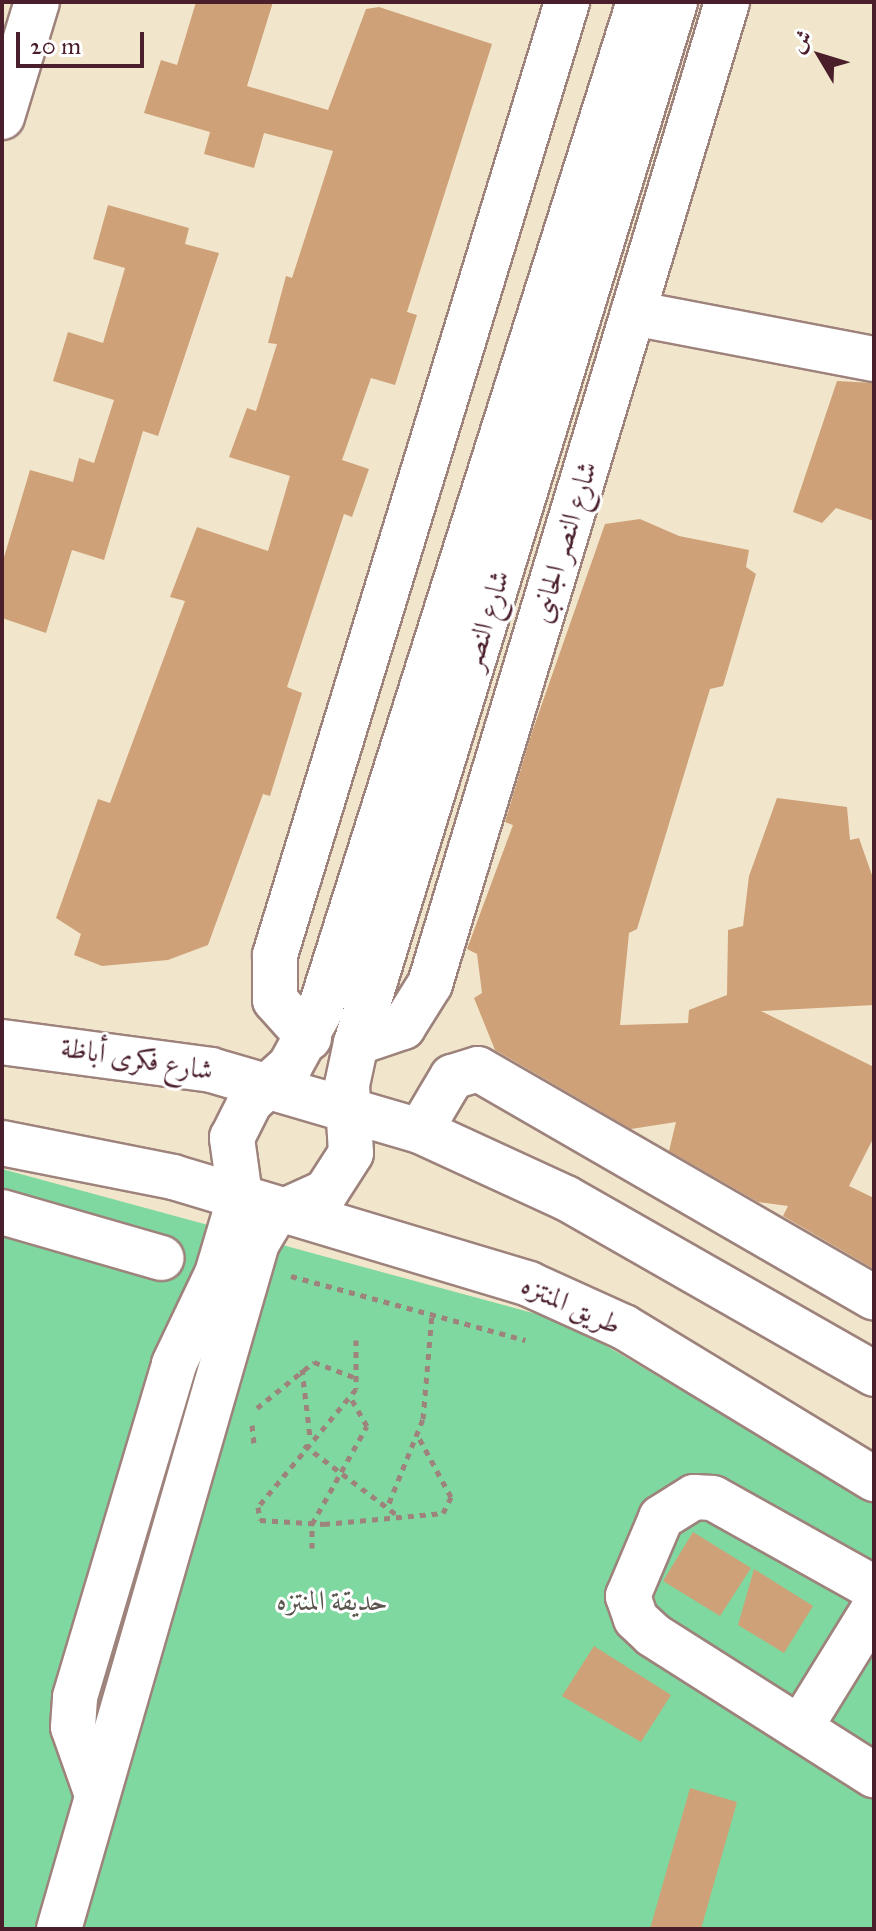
<!DOCTYPE html>
<meta charset="utf-8">
<style>
body{margin:0}
#map{position:relative;width:876px;height:1931px;overflow:hidden;background:#f1e6cc;font-family:"IM FELL Great Primer",Amiri,serif}
div>[style]{position:absolute}
.green>*{inset:0;background:#7ed89f}
.building>*{inset:0;background:#cfa178}
.path>*{height:5px;margin-top:-2.5px;transform-origin:0;background:repeating-linear-gradient(90deg,#9e827c 0 6px,transparent 0 12px)}
.roads{filter:drop-shadow(2px 0 #9e827c) drop-shadow(-2px 0 #9e827c) drop-shadow(0 2px #9e827c) drop-shadow(0 -2px #9e827c)}
.minor>*{height:44px;margin:-22px;padding:0 22px;transform-origin:22px;border-radius:22px;background:#fff}
span{translate:-50% -50%;white-space:nowrap;text-align:center;line-height:1.15;-webkit-text-stroke:6px #fff;paint-order:stroke}
.street-label{font-size:28px;color:#4a1f2b}
.park-label{font-size:28px;color:#5a564e}
.frame{position:absolute;inset:0;border:4px solid #4a1f2b;pointer-events:none}
.north{position:absolute;left:780px;top:16px;width:80px;height:80px;-webkit-text-stroke:6px #fff;paint-order:stroke;rotate:308deg;font-size:22px;font-weight:700;line-height:32px;text-align:center;color:#4a1f2b}
.north::after{content:'';display:block;margin:auto;width:28px;height:36px;background:#4a1f2b;clip-path:polygon(50% 0,100% 100%,50% 72%,0 100%)}
.scale{position:absolute;left:16px;top:32px;width:128px;height:36px;box-sizing:border-box;border:4px solid #4a1f2b;border-top:0;padding-left:10px;font-size:24px;line-height:28px;white-space:nowrap;color:#4a1f2b;-webkit-text-stroke:6px #fff;paint-order:stroke}
</style>
<div id="map">
<div class="green">
<i style="clip-path:polygon(2px 1169px,566px 1322px,874px 1504px,874px 1929px,2px 1929px)"></i>
</div>
<div class="building">
<i style="clip-path:polygon(196px 2px,273px 2px,247px 86px,328px 110px,366px 9px,379px 7px,492px 44px,407px 312px,417px 315px,395px 385px,371px 378px,342px 460px,369px 469px,352px 517px,344px 514px,287px 687px,302px 693px,270px 796px,263px 794px,208px 945px,168px 960px,102px 966px,74px 955px,81px 934px,56px 918px,98px 799px,110px 803px,185px 601px,170px 597px,197px 527px,268px 551px,290px 476px,229px 457px,247px 408px,256px 411px,277px 344px,268px 343px,286px 276px,292px 278px,333px 151px,264px 133px,254px 168px,204px 154px,210px 132px,144px 113px,161px 60px,177px 65px)"></i>
<i style="clip-path:polygon(108px 205px,189px 228px,185px 244px,219px 253px,158px 436px,143px 431px,104px 560px,72px 550px,46px 633px,2px 618px,2px 564px,30px 470px,73px 482px,79px 458px,94px 463px,114px 400px,53px 381px,68px 332px,103px 343px,125px 268px,93px 259px)"></i>
<i style="clip-path:polygon(837px 381px,874px 383px,874px 521px,836px 508px,822px 523px,793px 512px)"></i>
<i style="clip-path:polygon(640px 519px,679px 536px,749px 550px,746px 567px,756px 574px,723px 686px,710px 689px,637px 929px,629px 933px,620px 1025px,688px 1023px,689px 1010px,727px 995px,728px 930px,743px 926px,749px 876px,777px 798px,847px 807px,850px 840px,859px 838px,874px 881px,874px 1005px,761px 1011px,874px 1067px,874px 1137px,849px 1186px,874px 1198px,874px 1269px,783px 1216px,788px 1206px,758px 1202px,669px 1151px,676px 1122px,631px 1129px,495px 1050px,474px 998px,482px 993px,477px 954px,467px 949px,513px 825px,505px 822px,531px 735px,605px 524px)"></i>
<i style="clip-path:polygon(693px 1532px,751px 1568px,720px 1616px,663px 1581px)"></i>
<i style="clip-path:polygon(754px 1569px,813px 1606px,784px 1653px,738px 1625px)"></i>
<i style="clip-path:polygon(594px 1646px,671px 1695px,641px 1742px,562px 1696px)"></i>
<i style="clip-path:polygon(690px 1788px,737px 1802px,701px 1929px,650px 1929px)"></i>
</div>
<div class="path">
<i style="left:291px;top:1276px;width:243px;rotate:15.3deg"></i>
<i style="left:356px;top:1340px;width:49px;rotate:90deg"></i>
<i style="left:356px;top:1389px;width:153px;rotate:129.7deg"></i>
<i style="left:258px;top:1507px;width:13px;rotate:81deg"></i>
<i style="left:260px;top:1520px;width:64px;rotate:3.6deg"></i>
<i style="left:324px;top:1524px;width:120px;rotate:-5.3deg"></i>
<i style="left:443px;top:1513px;width:18px;rotate:-63deg"></i>
<i style="left:451px;top:1497px;width:69px;rotate:-118.4deg"></i>
<i style="left:302px;top:1369px;width:68px;rotate:83.3deg"></i>
<i style="left:257px;top:1408px;width:73px;rotate:-38.9deg"></i>
<i style="left:314px;top:1362px;width:48px;rotate:20.7deg"></i>
<i style="left:252px;top:1425px;width:20px;rotate:84deg"></i>
<i style="left:304px;top:1445px;width:121px;rotate:37deg"></i>
<i style="left:389px;top:1503px;width:91px;rotate:-68deg"></i>
<i style="left:423px;top:1419px;width:106px;rotate:-85.1deg"></i>
<i style="left:312px;top:1548px;width:24px;rotate:-90deg"></i>
<i style="left:312px;top:1524px;width:112px;rotate:-60.7deg"></i>
<i style="left:367px;top:1426px;width:34px;rotate:-120deg"></i>
</div>
<div class="roads">
<div class="minor">
<i style="left:2px;top:117px;width:120px;rotate:-73.1deg"></i>
<i style="left:633px;top:313px;width:245px;rotate:10.8deg"></i>
<i style="left:309px;top:1038px;width:51px;rotate:-131.8deg"></i>
<i style="left:275px;top:1000px;width:45px;rotate:-90deg"></i>
<i style="left:275px;top:955px;width:997px;rotate:-72.96deg"></i>
<i style="left:2px;top:1042px;width:211px;rotate:7.6deg"></i>
<i style="left:211px;top:1070px;width:218px;rotate:16.3deg"></i>
<i style="left:420px;top:1131px;width:161px;rotate:24.7deg"></i>
<i style="left:566px;top:1198px;width:355px;rotate:29.7deg"></i>
<i style="left:356px;top:1043px;width:50px;rotate:-18.8deg"></i>
<i style="left:403px;top:1027px;width:51px;rotate:-57.9deg"></i>
<i style="left:430px;top:984px;width:1026px;rotate:-73.17deg"></i>
<i style="left:420px;top:1131px;width:63px;rotate:-59.3deg"></i>
<i style="left:452px;top:1077px;width:27px;rotate:-17deg"></i>
<i style="left:478px;top:1069px;width:457px;rotate:30deg"></i>
<i style="left:2px;top:1143px;width:174px;rotate:11.2deg"></i>
<i style="left:173px;top:1177px;width:372px;rotate:16.7deg"></i>
<i style="left:529px;top:1284px;width:104px;rotate:24.4deg"></i>
<i style="left:624px;top:1327px;width:293px;rotate:31.3deg"></i>
<i style="left:240px;top:1196px;width:59px;rotate:-97.9deg"></i>
<i style="left:232px;top:1138px;width:40px;rotate:-63.4deg"></i>
<i style="left:250px;top:1102px;width:54px;rotate:-42deg"></i>
<i style="left:290px;top:1066px;width:60px;rotate:-61.3deg"></i>
<i style="left:319px;top:1013px;width:1060px;rotate:-72.44deg"></i>
<i style="left:2px;top:1212px;width:166px;rotate:16.1deg"></i>
<i style="left:874px;top:1588px;width:184px;rotate:-150.8deg"></i>
<i style="left:713px;top:1498px;width:19px;rotate:-177deg"></i>
<i style="left:694px;top:1497px;width:39px;rotate:148deg"></i>
<i style="left:661px;top:1518px;width:85px;rotate:112.9deg"></i>
<i style="left:628px;top:1596px;width:24px;rotate:71deg"></i>
<i style="left:636px;top:1619px;width:23px;rotate:43deg"></i>
<i style="left:653px;top:1635px;width:262px;rotate:32.4deg"></i>
<i style="left:800px;top:1728px;width:141px;rotate:-58.3deg"></i>
<i style="left:97px;top:1795px;width:72px;rotate:-109.4deg"></i>
<i style="left:73px;top:1727px;width:30px;rotate:-86deg"></i>
<i style="left:75px;top:1697px;width:347px;rotate:-73.4deg"></i>
<i style="left:174px;top:1364px;width:100px;rotate:-64.5deg"></i>
<i style="left:217px;top:1274px;width:67px;rotate:-73.5deg"></i>
<i style="left:59px;top:1929px;width:714px;rotate:-73.9deg"></i>
<i style="left:257px;top:1243px;width:31px;rotate:-59deg"></i>
<i style="left:273px;top:1216px;width:58px;rotate:-24.4deg"></i>
<i style="left:326px;top:1192px;width:46px;rotate:-57.3deg"></i>
<i style="left:351px;top:1153px;width:68px;rotate:-93.4deg"></i>
<i style="left:347px;top:1085px;width:43px;rotate:-77.9deg"></i>
<i style="left:356px;top:1043px;width:1089px;rotate:-72.96deg"></i>
</div>
</div>
<div class="street-label">
<span style="left:564px;top:542px;rotate:-73deg">شارع النصر الجانبى</span>
<span style="left:486px;top:620px;rotate:-73deg">شارع النصر</span>
<span style="left:137px;top:1059px;rotate:9deg">شارع فكرى أباظة</span>
<span style="left:571px;top:1305px;rotate:24deg">طريق المنتزه</span>
</div>
<div class="park-label">
<span style="left:332px;top:1601px">حديقة المنتزه</span>
</div>
<div class="frame"></div>
<div class="north">ش</div>
<div class="scale">20 m</div>
</div>
